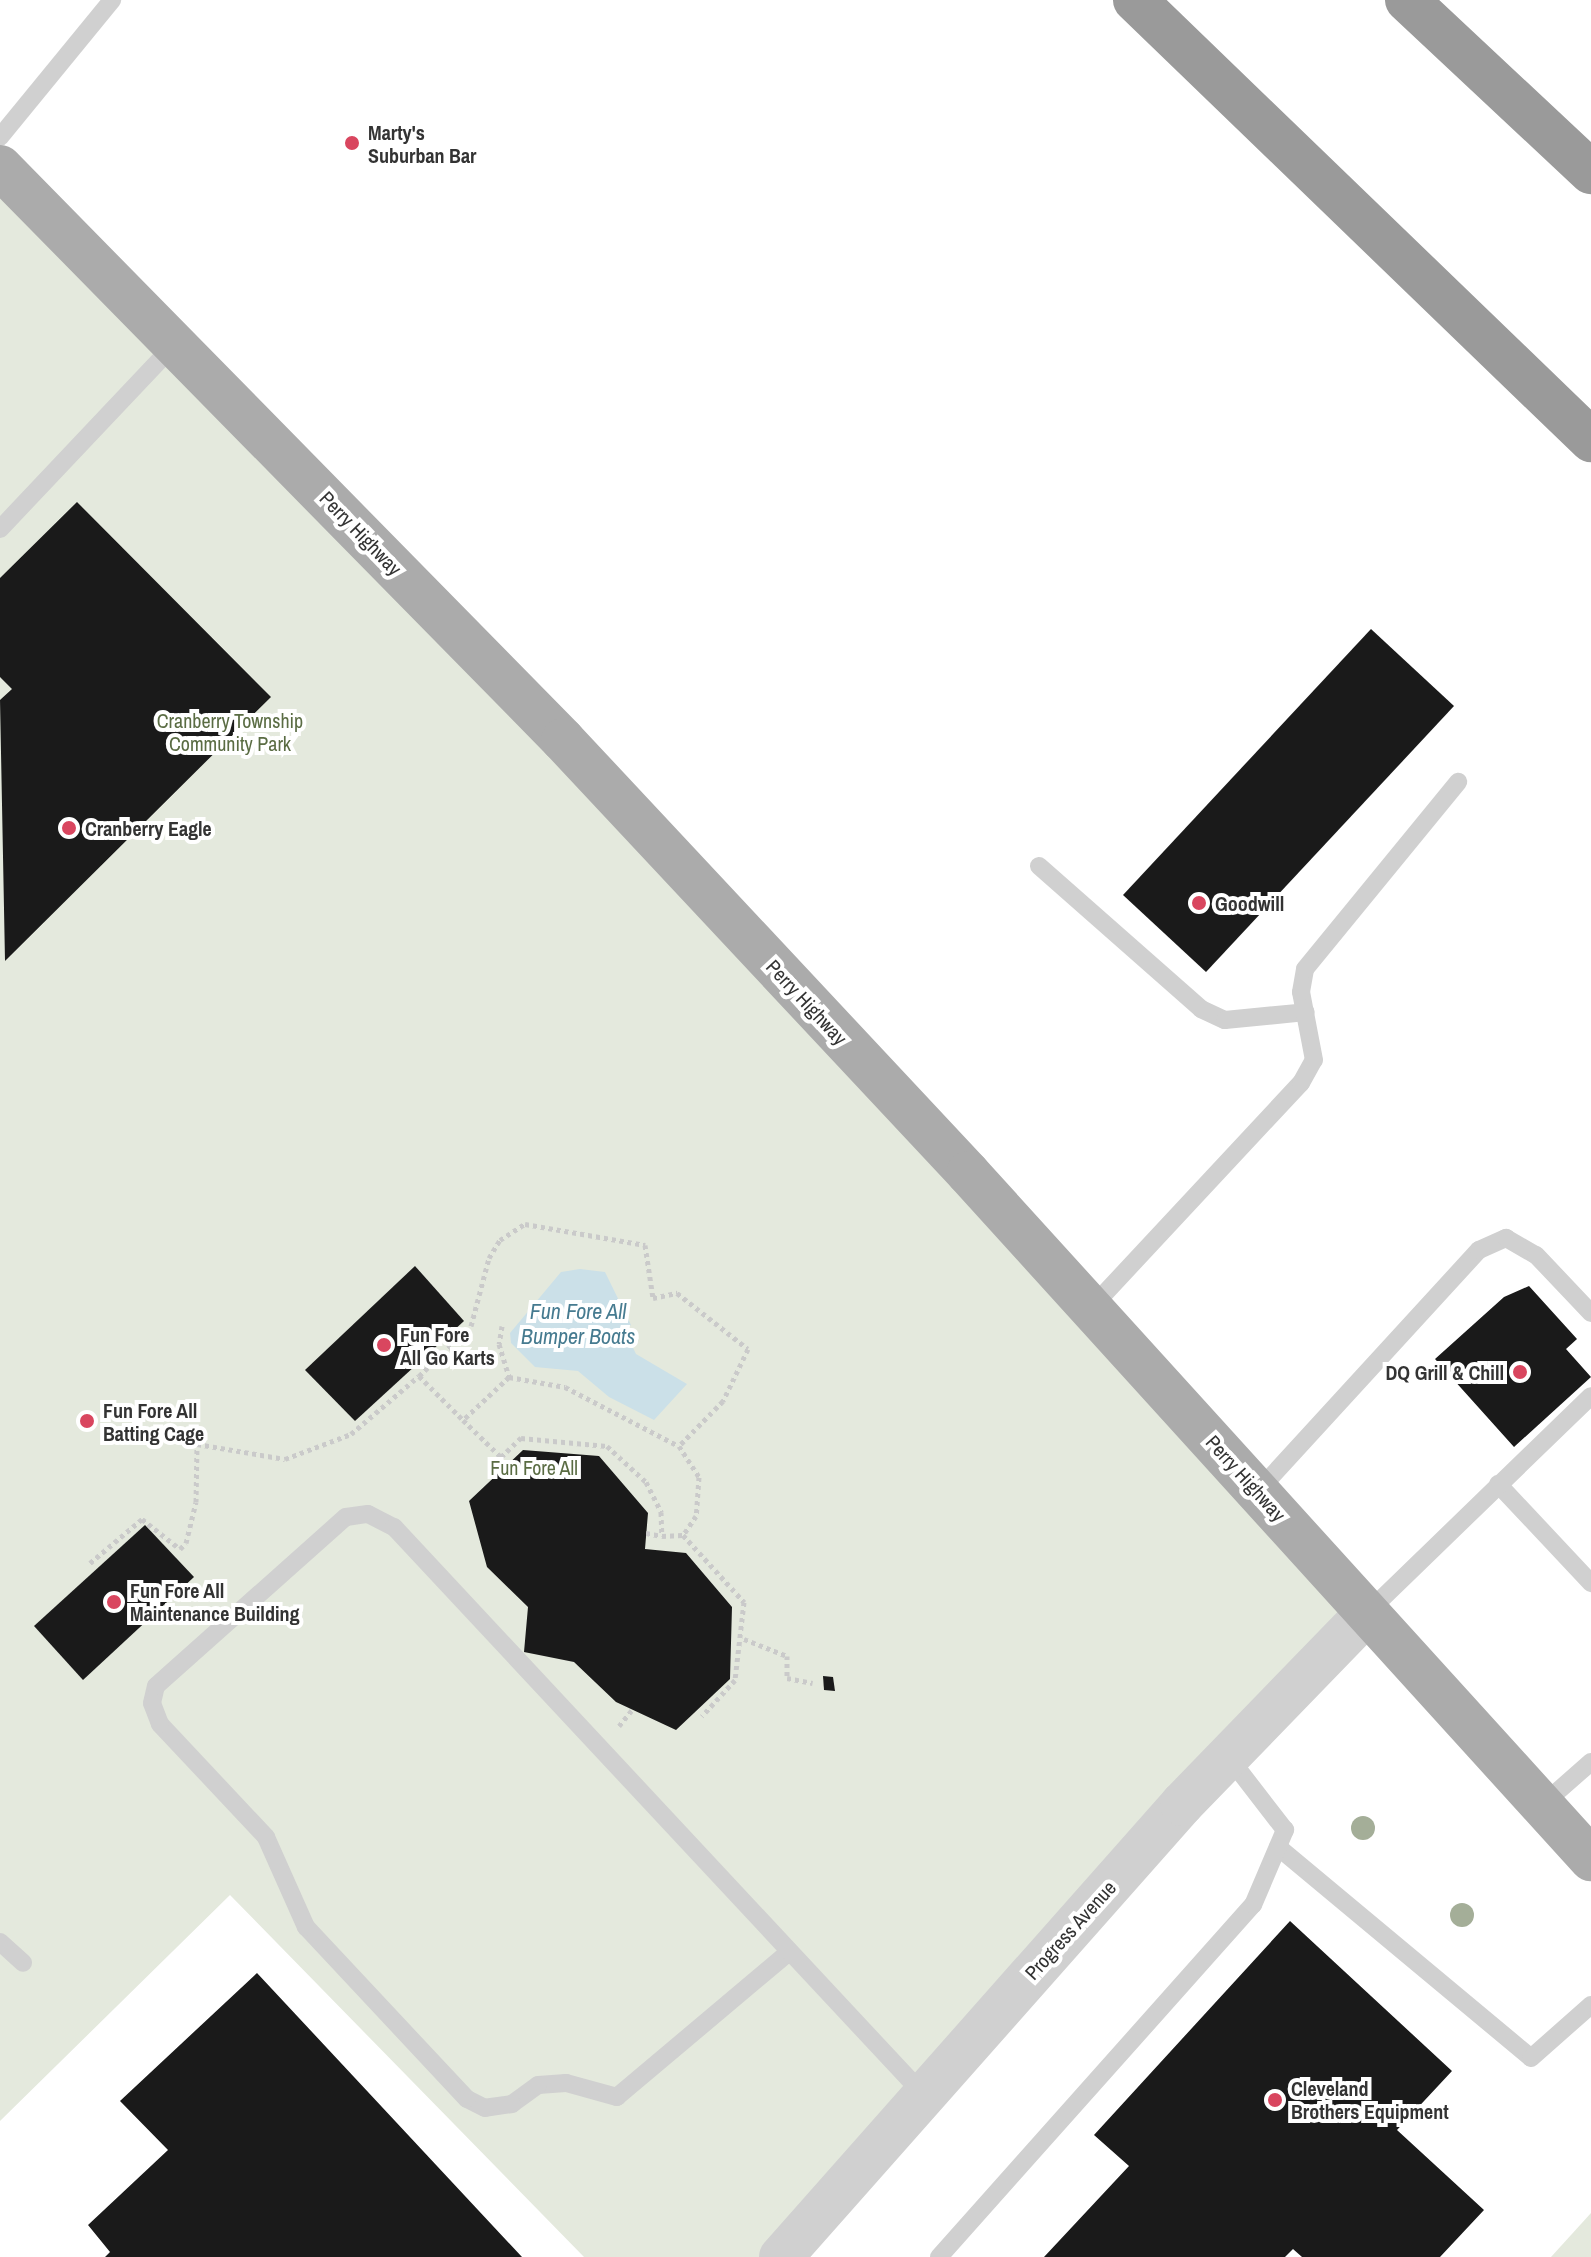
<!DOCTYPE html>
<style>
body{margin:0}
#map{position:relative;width:1591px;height:2257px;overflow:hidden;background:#fff;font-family:"Archivo Narrow",sans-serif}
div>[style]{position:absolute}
.green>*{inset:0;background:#e4e9dd}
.water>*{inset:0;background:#cbe0e8}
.building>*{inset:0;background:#1a1a1a}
.path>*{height:5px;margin-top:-2.5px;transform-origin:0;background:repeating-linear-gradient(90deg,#cacaca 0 4px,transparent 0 8px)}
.service>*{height:18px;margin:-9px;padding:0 9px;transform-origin:9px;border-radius:9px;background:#d0d0d0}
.tertiary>*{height:44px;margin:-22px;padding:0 22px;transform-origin:22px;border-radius:22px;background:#d0d0d0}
.primary>*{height:44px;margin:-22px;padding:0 22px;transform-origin:22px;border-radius:22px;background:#ababab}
.motorway>*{height:44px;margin:-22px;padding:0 22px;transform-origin:22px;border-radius:22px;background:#9a9a9a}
.trees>*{width:24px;height:24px;margin:-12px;border-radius:50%;background:#a4ae98}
.dots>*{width:22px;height:22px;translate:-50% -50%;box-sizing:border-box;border:4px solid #fff;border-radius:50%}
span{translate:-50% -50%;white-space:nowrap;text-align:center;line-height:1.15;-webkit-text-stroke:8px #fff;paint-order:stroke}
.poi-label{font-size:20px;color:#333;font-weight:700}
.left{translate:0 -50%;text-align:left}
.right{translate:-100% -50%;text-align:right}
.street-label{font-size:20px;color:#333}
.park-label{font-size:20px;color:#5a6c43}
.water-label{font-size:22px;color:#467b90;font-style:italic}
</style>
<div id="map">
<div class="green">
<i style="clip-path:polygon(0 175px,1368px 1612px,781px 2257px,584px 2257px,230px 1895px,0 2121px)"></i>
<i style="clip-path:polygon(1591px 2213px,1591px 2257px,1551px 2257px)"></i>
</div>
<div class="water">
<i style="clip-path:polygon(580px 1269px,605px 1272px,631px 1325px,624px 1329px,636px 1354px,687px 1384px,654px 1420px,609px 1397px,578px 1371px,535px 1367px,511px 1343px,510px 1333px,561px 1272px)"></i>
</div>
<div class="building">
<i style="clip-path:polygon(77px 502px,271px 697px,5px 961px,0 700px,12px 689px,0 677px,0 578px)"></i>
<i style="clip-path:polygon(1371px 629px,1454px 706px,1206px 972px,1123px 895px)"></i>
<i style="clip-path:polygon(415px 1266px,464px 1321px,355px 1421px,305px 1370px)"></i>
<i style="clip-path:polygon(1529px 1286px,1577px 1339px,1566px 1349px,1591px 1377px,1514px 1447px,1435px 1359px,1504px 1297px)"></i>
<i style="clip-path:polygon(523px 1450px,599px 1456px,648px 1513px,645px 1549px,686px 1553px,732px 1607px,730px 1679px,676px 1730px,616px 1702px,574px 1662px,524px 1652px,528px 1607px,487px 1567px,469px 1501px)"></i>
<i style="clip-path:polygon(145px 1525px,194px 1577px,83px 1680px,34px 1626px)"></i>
<i style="clip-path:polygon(823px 1676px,833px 1677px,835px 1691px,824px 1690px)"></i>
<i style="clip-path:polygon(1290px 1921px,1452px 2071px,1397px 2130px,1484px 2210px,1440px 2257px,1302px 2257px,1293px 2249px,1285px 2257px,1044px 2257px,1129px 2166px,1094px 2135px)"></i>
<i style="clip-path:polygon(257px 1973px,522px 2257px,105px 2257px,110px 2252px,88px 2225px,168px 2150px,120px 2101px)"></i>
</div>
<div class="path">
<i style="left:502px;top:1326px;width:18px;rotate:99deg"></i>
<i style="left:499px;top:1344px;width:34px;rotate:73deg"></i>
<i style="left:419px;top:1376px;width:72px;rotate:-43.9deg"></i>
<i style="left:471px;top:1326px;width:70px;rotate:-75.2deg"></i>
<i style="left:489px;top:1258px;width:21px;rotate:-59deg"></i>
<i style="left:500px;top:1240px;width:30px;rotate:-33deg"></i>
<i style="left:525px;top:1224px;width:122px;rotate:9.9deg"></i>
<i style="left:645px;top:1245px;width:54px;rotate:81.4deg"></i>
<i style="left:653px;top:1298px;width:25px;rotate:-12deg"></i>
<i style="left:677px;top:1293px;width:90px;rotate:38.3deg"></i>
<i style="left:748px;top:1349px;width:58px;rotate:115.7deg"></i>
<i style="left:723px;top:1401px;width:63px;rotate:134.4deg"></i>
<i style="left:509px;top:1377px;width:57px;rotate:10.1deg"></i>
<i style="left:565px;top:1387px;width:128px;rotate:27.4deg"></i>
<i style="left:679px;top:1446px;width:37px;rotate:57deg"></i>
<i style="left:699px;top:1477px;width:39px;rotate:94deg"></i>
<i style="left:696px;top:1516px;width:23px;rotate:124deg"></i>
<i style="left:683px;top:1535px;width:91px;rotate:47.7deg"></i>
<i style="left:744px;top:1602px;width:79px;rotate:96.6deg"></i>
<i style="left:735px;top:1680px;width:49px;rotate:132.5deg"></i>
<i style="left:509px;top:1377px;width:63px;rotate:136.9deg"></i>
<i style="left:463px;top:1420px;width:53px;rotate:44.2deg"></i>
<i style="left:501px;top:1457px;width:28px;rotate:-44deg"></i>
<i style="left:521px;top:1438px;width:86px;rotate:5.3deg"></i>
<i style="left:607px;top:1446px;width:53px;rotate:42.7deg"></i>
<i style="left:646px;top:1482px;width:34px;rotate:63deg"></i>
<i style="left:661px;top:1512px;width:24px;rotate:88deg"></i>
<i style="left:662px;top:1536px;width:21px;rotate:-3deg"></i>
<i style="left:646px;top:1533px;width:16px;rotate:11deg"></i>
<i style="left:90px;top:1563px;width:68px;rotate:-40.2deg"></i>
<i style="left:142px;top:1519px;width:48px;rotate:38.3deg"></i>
<i style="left:180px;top:1549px;width:8px;rotate:-45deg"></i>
<i style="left:186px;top:1543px;width:42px;rotate:-76.3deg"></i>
<i style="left:196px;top:1502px;width:58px;rotate:-89deg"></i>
<i style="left:197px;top:1444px;width:89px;rotate:9.7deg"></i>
<i style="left:285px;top:1459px;width:71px;rotate:-20.7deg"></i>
<i style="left:351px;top:1434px;width:89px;rotate:-40.5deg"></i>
<i style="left:419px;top:1376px;width:62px;rotate:45deg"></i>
<i style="left:744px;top:1639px;width:46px;rotate:21.6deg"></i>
<i style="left:787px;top:1656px;width:22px;rotate:90deg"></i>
<i style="left:787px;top:1678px;width:26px;rotate:11deg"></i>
<i style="left:619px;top:1726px;width:22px;rotate:-51deg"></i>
</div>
<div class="service">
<i style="left:0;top:137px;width:177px;rotate:-50.7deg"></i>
<i style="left:0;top:529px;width:256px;rotate:-46.6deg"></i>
<i style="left:1039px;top:866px;width:216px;rotate:41.4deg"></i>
<i style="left:1201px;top:1009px;width:26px;rotate:25deg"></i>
<i style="left:1225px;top:1020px;width:81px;rotate:-5.6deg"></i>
<i style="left:1091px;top:1308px;width:308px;rotate:-47deg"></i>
<i style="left:1301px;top:1083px;width:26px;rotate:-61deg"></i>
<i style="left:1314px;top:1060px;width:69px;rotate:-100.8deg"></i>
<i style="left:1301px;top:992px;width:23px;rotate:-80deg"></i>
<i style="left:1305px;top:969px;width:242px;rotate:-50.7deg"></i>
<i style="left:1498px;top:1484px;width:136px;rotate:46.8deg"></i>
<i style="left:1258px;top:1491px;width:327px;rotate:-47.5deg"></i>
<i style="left:1479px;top:1250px;width:30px;rotate:-24deg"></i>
<i style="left:1506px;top:1238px;width:34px;rotate:30deg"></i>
<i style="left:1536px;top:1255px;width:80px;rotate:46.5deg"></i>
<i style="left:1368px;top:1612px;width:310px;rotate:-44.1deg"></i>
<i style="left:1542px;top:1805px;width:65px;rotate:-41.3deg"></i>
<i style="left:1278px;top:1847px;width:329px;rotate:39.8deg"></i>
<i style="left:1531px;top:2058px;width:80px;rotate:-41.5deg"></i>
<i style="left:0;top:1942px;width:31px;rotate:42deg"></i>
<i style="left:789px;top:1952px;width:225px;rotate:139.9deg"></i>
<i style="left:617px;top:2097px;width:53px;rotate:-164.6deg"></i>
<i style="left:566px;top:2083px;width:28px;rotate:176deg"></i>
<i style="left:538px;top:2085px;width:32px;rotate:144deg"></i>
<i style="left:512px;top:2104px;width:27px;rotate:172deg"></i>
<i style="left:485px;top:2108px;width:20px;rotate:-153deg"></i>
<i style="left:467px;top:2099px;width:236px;rotate:-133.1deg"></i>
<i style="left:306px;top:1927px;width:98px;rotate:-114deg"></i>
<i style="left:266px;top:1837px;width:155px;rotate:-133.2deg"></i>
<i style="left:160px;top:1724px;width:22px;rotate:-111deg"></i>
<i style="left:152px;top:1703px;width:17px;rotate:-77deg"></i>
<i style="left:156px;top:1686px;width:254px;rotate:-41.7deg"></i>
<i style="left:346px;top:1517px;width:22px;rotate:-8deg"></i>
<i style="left:368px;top:1514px;width:29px;rotate:27deg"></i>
<i style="left:394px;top:1527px;width:775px;rotate:46.99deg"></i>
<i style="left:939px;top:2257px;width:472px;rotate:-48.3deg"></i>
<i style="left:1253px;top:1905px;width:82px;rotate:-66.9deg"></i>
<i style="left:1285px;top:1830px;width:95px;rotate:-127.7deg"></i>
</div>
<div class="tertiary">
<i style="left:781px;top:2257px;width:605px;rotate:-48.48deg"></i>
<i style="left:1182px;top:1804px;width:267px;rotate:-45.9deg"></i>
</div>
<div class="primary">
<i style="left:0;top:167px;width:803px;rotate:45.5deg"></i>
<i style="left:563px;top:740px;width:593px;rotate:46.91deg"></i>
<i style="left:968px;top:1173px;width:927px;rotate:47.76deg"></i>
</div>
<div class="motorway">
<i style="left:1135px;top:0;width:634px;rotate:43.98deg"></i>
<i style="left:1407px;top:0;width:252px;rotate:43.1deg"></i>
</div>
<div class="trees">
<i style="left:1363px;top:1828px"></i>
<i style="left:1462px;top:1915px"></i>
</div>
<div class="dots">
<i style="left:352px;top:143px;background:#d9465f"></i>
<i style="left:69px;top:828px;background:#d9465f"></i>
<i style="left:1199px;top:903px;background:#d9465f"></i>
<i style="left:384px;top:1345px;background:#d9465f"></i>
<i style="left:1520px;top:1372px;background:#d9465f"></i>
<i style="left:87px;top:1421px;background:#d9465f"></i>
<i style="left:114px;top:1602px;background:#d9465f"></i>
<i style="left:1275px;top:2100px;background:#d9465f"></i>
</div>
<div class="poi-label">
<span class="left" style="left:368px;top:144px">Marty's<br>Suburban Bar</span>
<span class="left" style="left:85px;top:828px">Cranberry Eagle</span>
<span class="left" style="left:1215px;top:903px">Goodwill</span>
<span class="left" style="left:400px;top:1346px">Fun Fore<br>All Go Karts</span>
<span class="right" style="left:1504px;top:1372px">DQ Grill &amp; Chill</span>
<span class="left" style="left:103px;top:1422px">Fun Fore All<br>Batting Cage</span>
<span class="left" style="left:130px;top:1602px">Fun Fore All<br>Maintenance Building</span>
<span class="left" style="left:1291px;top:2100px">Cleveland<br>Brothers Equipment</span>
</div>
<div class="street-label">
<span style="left:361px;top:533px;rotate:46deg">Perry Highway</span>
<span style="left:807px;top:1002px;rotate:47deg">Perry Highway</span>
<span style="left:1246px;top:1478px;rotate:48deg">Perry Highway</span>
<span style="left:1070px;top:1930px;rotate:-48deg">Progress Avenue</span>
</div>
<div class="park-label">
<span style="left:230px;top:732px">Cranberry Township<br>Community Park</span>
<span style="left:534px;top:1467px">Fun Fore All</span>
</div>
<div class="water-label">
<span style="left:578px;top:1324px">Fun Fore All<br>Bumper Boats</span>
</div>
</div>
